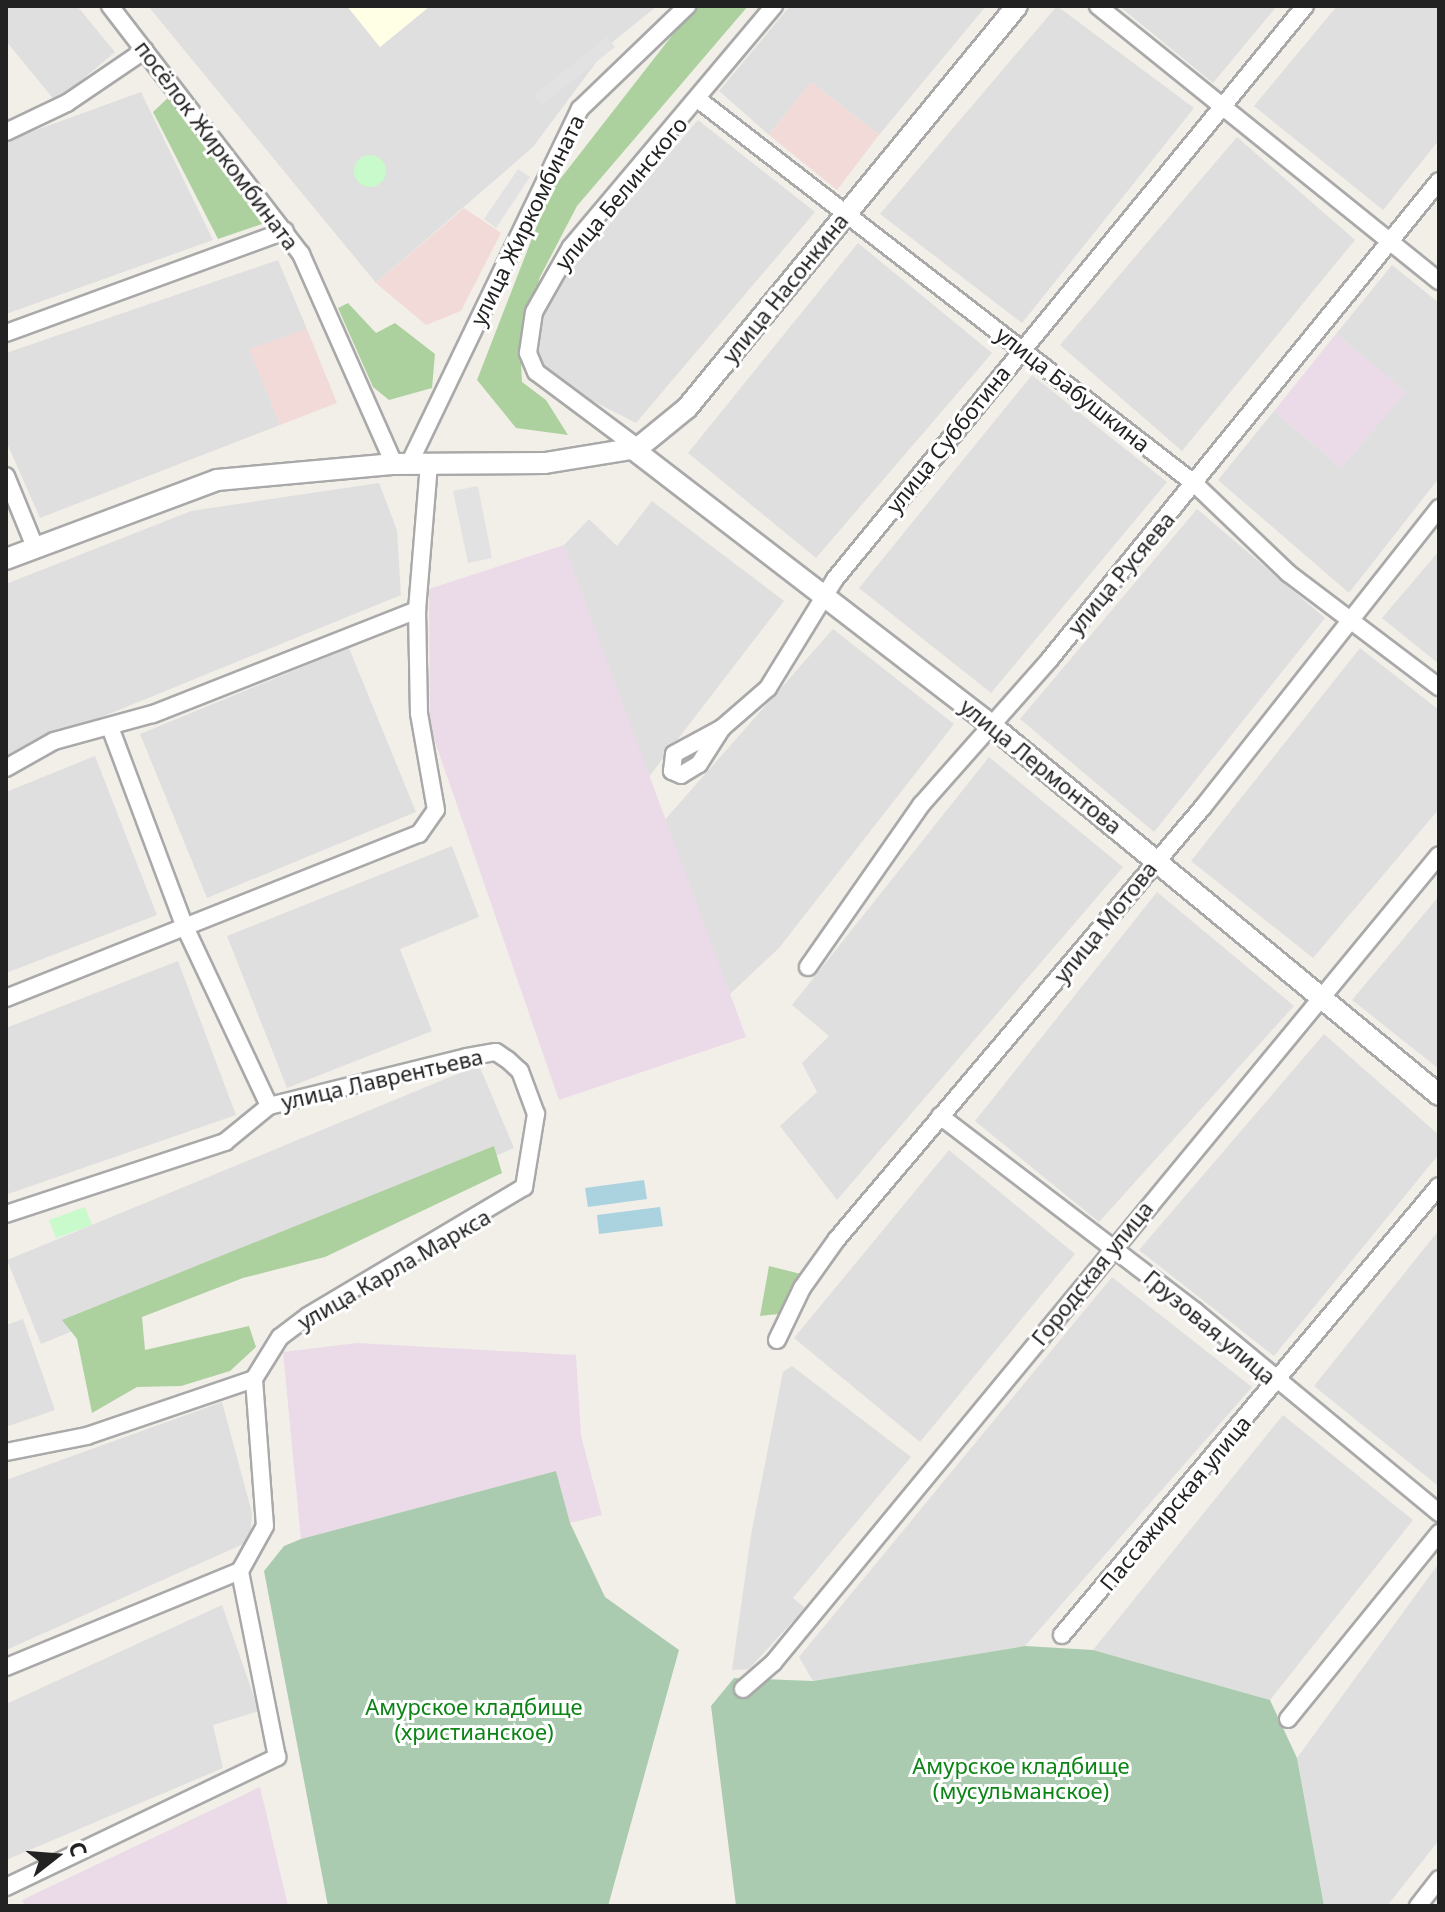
<!DOCTYPE html>
<meta charset="utf-8">
<style>
body{margin:0}
#map{position:relative;width:1445px;height:1912px;overflow:hidden;background:#f2efe9;font-family:"Noto Sans",sans-serif}
div>[style]{position:absolute}
.residential>*{inset:0;background:#e0dfdf}
.commercial>*{inset:0;background:#f2dad9}
.industrial>*{inset:0;background:#ebdbe8}
.education>*{inset:0;background:#ffffe5}
.forest>*{inset:0;background:#add19e}
.cemetery>*{inset:0;background:#aacbaf}
.park>*{inset:0;background:#c8facc}
.round{border-radius:50%}
.parking>*{inset:0;background:#e2e2e2}
.water>*{inset:0;background:#aad3df}
.roads{filter:drop-shadow(2px 0 #a9a9a9) drop-shadow(-2px 0 #a9a9a9) drop-shadow(0 2px #a9a9a9) drop-shadow(0 -2px #a9a9a9)}
.minor>*{height:16px;margin:-8px;padding:0 8px;transform-origin:8px;border-radius:8px;background:#fff}
.tertiary>*{height:20px;margin:-10px;padding:0 10px;transform-origin:10px;border-radius:10px;background:#fff}
span{translate:-50% -50%;white-space:nowrap;text-align:center;line-height:1.15;-webkit-text-stroke:6px #fff;paint-order:stroke}
.street-label{font-size:22px;color:#222}
.park-label{font-size:22px;color:#0c8416}
.frame{position:absolute;inset:0;border:8px solid #222;pointer-events:none}
.north{position:absolute;left:16px;top:1816px;width:80px;height:80px;-webkit-text-stroke:6px #fff;paint-order:stroke;rotate:73deg;font-size:22px;font-weight:700;line-height:32px;text-align:center;color:#222}
.north::after{content:'';display:block;margin:auto;width:28px;height:36px;background:#222;clip-path:polygon(50% 0,100% 100%,50% 72%,0 100%)}
</style>
<div id="map">
<div class="residential">
<i style="clip-path:polygon(6px 6px,77px 6px,115px 52px,56px 102px,6px 41px)"></i>
<i style="clip-path:polygon(148px 6px,347px 6px,380px 47px,430px 6px,657px 6px,609px 45px,533px 147px,376px 283px)"></i>
<i style="clip-path:polygon(790px 6px,986px 6px,879px 135px,811px 82px,769px 135px,719px 91px)"></i>
<i style="clip-path:polygon(1057px 6px,1194px 108px,1022px 323px,880px 214px)"></i>
<i style="clip-path:polygon(1119px 6px,1277px 6px,1213px 83px)"></i>
<i style="clip-path:polygon(1337px 6px,1439px 6px,1439px 140px,1383px 210px,1254px 106px)"></i>
<i style="clip-path:polygon(141px 92px,213px 240px,6px 314px,6px 141px)"></i>
<i style="clip-path:polygon(698px 120px,815px 212px,636px 423px,560px 384px,537px 357px,541px 314px,567px 273px)"></i>
<i style="clip-path:polygon(1237px 137px,1355px 240px,1182px 451px,1060px 345px)"></i>
<i style="clip-path:polygon(858px 243px,992px 353px,816px 558px,688px 453px)"></i>
<i style="clip-path:polygon(278px 260px,307px 329px,250px 350px,280px 425px,40px 518px,6px 441px,6px 353px)"></i>
<i style="clip-path:polygon(1392px 265px,1439px 303px,1439px 478px,1349px 593px,1218px 480px,1274px 411px,1341px 468px,1405px 392px,1336px 334px)"></i>
<i style="clip-path:polygon(1032px 375px,1167px 482px,991px 693px,859px 588px)"></i>
<i style="clip-path:polygon(379px 483px,397px 530px,401px 595px,6px 756px,6px 584px,191px 511px)"></i>
<i style="clip-path:polygon(652px 501px,784px 601px,648px 778px,564px 545px,589px 519px,617px 546px)"></i>
<i style="clip-path:polygon(1197px 509px,1325px 618px,1154px 832px,1020px 719px)"></i>
<i style="clip-path:polygon(1439px 551px,1439px 664px,1382px 618px)"></i>
<i style="clip-path:polygon(833px 629px,954px 724px,779px 948px,729px 995px,662px 823px)"></i>
<i style="clip-path:polygon(349px 648px,416px 812px,207px 898px,140px 734px)"></i>
<i style="clip-path:polygon(1360px 648px,1439px 710px,1439px 809px,1313px 958px,1191px 861px)"></i>
<i style="clip-path:polygon(95px 756px,157px 915px,6px 973px,6px 792px)"></i>
<i style="clip-path:polygon(989px 757px,1123px 867px,837px 1200px,780px 1126px,817px 1092px,802px 1063px,829px 1036px,792px 1005px)"></i>
<i style="clip-path:polygon(452px 846px,479px 917px,400px 949px,432px 1031px,287px 1088px,227px 936px)"></i>
<i style="clip-path:polygon(1157px 892px,1294px 1006px,1099px 1222px,975px 1121px)"></i>
<i style="clip-path:polygon(1439px 896px,1439px 1069px,1352px 1000px)"></i>
<i style="clip-path:polygon(178px 961px,236px 1115px,8px 1194px,6px 1028px)"></i>
<i style="clip-path:polygon(1324px 1034px,1439px 1135px,1439px 1154px,1274px 1356px,1139px 1250px)"></i>
<i style="clip-path:polygon(479px 1065px,514px 1148px,41px 1344px,7px 1260px)"></i>
<i style="clip-path:polygon(949px 1150px,1075px 1254px,920px 1442px,794px 1338px)"></i>
<i style="clip-path:polygon(1439px 1230px,1439px 1482px,1437px 1485px,1314px 1386px)"></i>
<i style="clip-path:polygon(1112px 1277px,1252px 1387px,1025px 1646px,813px 1681px,799px 1657px)"></i>
<i style="clip-path:polygon(23px 1319px,55px 1410px,6px 1427px,6px 1325px)"></i>
<i style="clip-path:polygon(792px 1366px,911px 1457px,793px 1598px,805px 1608px,749px 1669px,732px 1670px,751px 1535px,783px 1372px)"></i>
<i style="clip-path:polygon(222px 1402px,252px 1513px,250px 1541px,6px 1650px,6px 1480px)"></i>
<i style="clip-path:polygon(1283px 1415px,1413px 1520px,1270px 1700px,1093px 1650px)"></i>
<i style="clip-path:polygon(1439px 1563px,1439px 1840px,1387px 1906px,1324px 1906px,1297px 1758px)"></i>
<i style="clip-path:polygon(222px 1605px,259px 1711px,213px 1725px,223px 1768px,6px 1860px,6px 1704px)"></i>
</div>
<div class="commercial">
<i style="clip-path:polygon(811px 82px,879px 135px,837px 190px,769px 135px)"></i>
<i style="clip-path:polygon(464px 208px,501px 233px,461px 311px,426px 325px,376px 283px)"></i>
<i style="clip-path:polygon(307px 329px,337px 403px,280px 425px,249px 349px)"></i>
</div>
<div class="industrial">
<i style="clip-path:polygon(1336px 334px,1406px 392px,1341px 468px,1274px 411px)"></i>
<i style="clip-path:polygon(564px 545px,746px 1037px,559px 1100px,430px 727px,429px 589px)"></i>
<i style="clip-path:polygon(357px 1343px,576px 1355px,581px 1436px,602px 1515px,570px 1523px,556px 1471px,301px 1539px,283px 1352px)"></i>
<i style="clip-path:polygon(260px 1787px,288px 1906px,25px 1906px,22px 1900px)"></i>
</div>
<div class="education">
<i style="clip-path:polygon(347px 6px,430px 6px,380px 47px)"></i>
</div>
<div class="forest">
<i style="clip-path:polygon(695px 6px,748px 6px,577px 206px,540px 277px,520px 343px,522px 382px,546px 400px,568px 435px,516px 428px,477px 380px,550px 192px)"></i>
<i style="clip-path:polygon(172px 94px,268px 222px,218px 239px,153px 112px)"></i>
<i style="clip-path:polygon(348px 303px,376px 333px,395px 323px,435px 354px,432px 388px,389px 400px,373px 387px,338px 308px)"></i>
<i style="clip-path:polygon(494px 1146px,502px 1173px,325px 1257px,243px 1278px,142px 1317px,145px 1350px,249px 1326px,256px 1347px,230px 1371px,181px 1386px,137px 1387px,92px 1413px,77px 1339px,62px 1320px)"></i>
<i style="clip-path:polygon(769px 1266px,801px 1274px,779px 1314px,760px 1316px)"></i>
</div>
<div class="cemetery">
<i style="clip-path:polygon(556px 1471px,570px 1523px,605px 1597px,679px 1650px,608px 1906px,328px 1906px,264px 1571px,284px 1546px,301px 1539px)"></i>
<i style="clip-path:polygon(1025px 1646px,1093px 1650px,1270px 1700px,1297px 1758px,1324px 1906px,736px 1906px,711px 1706px,734px 1678px,813px 1681px)"></i>
</div>
<div class="park">
<i class="round" style="left:354px;top:155px;width:32px;height:32px"></i>
<i style="clip-path:polygon(85px 1207px,92px 1225px,56px 1238px,49px 1220px)"></i>
</div>
<div class="parking">
<i style="clip-path:polygon(607px 37px,615px 47px,542px 105px,534px 95px)"></i>
<i style="clip-path:polygon(518px 169px,530px 177px,496px 228px,484px 219px)"></i>
<i style="clip-path:polygon(478px 486px,492px 558px,468px 563px,453px 491px)"></i>
</div>
<div class="water">
<i style="clip-path:polygon(644px 1180px,647px 1199px,588px 1207px,585px 1188px)"></i>
<i style="clip-path:polygon(660px 1207px,663px 1226px,599px 1234px,597px 1215px)"></i>
</div>
<div class="roads">
<div class="minor">
<i style="left:110px;top:6px;width:313px;rotate:52.4deg"></i>
<i style="left:301px;top:254px;width:230px;rotate:66.1deg"></i>
<i style="left:1098px;top:6px;width:438px;rotate:38.9deg"></i>
<i style="left:699px;top:100px;width:627px;rotate:37.75deg"></i>
<i style="left:1195px;top:484px;width:129px;rotate:43.7deg"></i>
<i style="left:1288px;top:573px;width:189px;rotate:37.1deg"></i>
<i style="left:6px;top:132px;width:68px;rotate:-25.4deg"></i>
<i style="left:67px;top:103px;width:94px;rotate:-34.2deg"></i>
<i style="left:6px;top:333px;width:297px;rotate:-20.1deg"></i>
<i style="left:638px;top:448px;width:127px;rotate:-143.3deg"></i>
<i style="left:536px;top:372px;width:21px;rotate:-113deg"></i>
<i style="left:528px;top:353px;width:41px;rotate:-81.7deg"></i>
<i style="left:534px;top:312px;width:75px;rotate:-60.4deg"></i>
<i style="left:571px;top:247px;width:315px;rotate:-49.9deg"></i>
<i style="left:409px;top:464px;width:394px;rotate:-64.3deg"></i>
<i style="left:580px;top:109px;width:149px;rotate:-43.9deg"></i>
<i style="left:6px;top:476px;width:77px;rotate:67.8deg"></i>
<i style="left:110px;top:727px;width:211px;rotate:69.5deg"></i>
<i style="left:184px;top:925px;width:200px;rotate:64.8deg"></i>
<i style="left:722px;top:728px;width:43px;rotate:122.6deg"></i>
<i style="left:699px;top:764px;width:21px;rotate:149deg"></i>
<i style="left:681px;top:775px;width:10px;rotate:-156deg"></i>
<i style="left:672px;top:771px;width:17px;rotate:-83deg"></i>
<i style="left:674px;top:754px;width:55px;rotate:-28.4deg"></i>
<i style="left:722px;top:728px;width:61px;rotate:-41deg"></i>
<i style="left:768px;top:688px;width:128px;rotate:-58.4deg"></i>
<i style="left:835px;top:579px;width:741px;rotate:-50.64deg"></i>
<i style="left:6px;top:768px;width:55px;rotate:-29.4deg"></i>
<i style="left:54px;top:741px;width:103px;rotate:-15.3deg"></i>
<i style="left:153px;top:714px;width:284px;rotate:-21.5deg"></i>
<i style="left:808px;top:967px;width:198px;rotate:-55.1deg"></i>
<i style="left:921px;top:805px;width:195px;rotate:-48.5deg"></i>
<i style="left:1050px;top:659px;width:616px;rotate:-50.86deg"></i>
<i style="left:6px;top:998px;width:444px;rotate:-21.7deg"></i>
<i style="left:419px;top:834px;width:29px;rotate:-55deg"></i>
<i style="left:436px;top:810px;width:97px;rotate:-100deg"></i>
<i style="left:419px;top:714px;width:104px;rotate:-91.1deg"></i>
<i style="left:417px;top:610px;width:145px;rotate:-85.3deg"></i>
<i style="left:940px;top:1116px;width:321px;rotate:37.4deg"></i>
<i style="left:1195px;top:1311px;width:317px;rotate:39.6deg"></i>
<i style="left:6px;top:1214px;width:231px;rotate:-18.2deg"></i>
<i style="left:225px;top:1142px;width:57px;rotate:-39.3deg"></i>
<i style="left:269px;top:1106px;width:204px;rotate:-13.9deg"></i>
<i style="left:467px;top:1057px;width:29px;rotate:-10deg"></i>
<i style="left:496px;top:1052px;width:14px;rotate:34deg"></i>
<i style="left:508px;top:1060px;width:16px;rotate:43deg"></i>
<i style="left:520px;top:1071px;width:46px;rotate:69.6deg"></i>
<i style="left:536px;top:1114px;width:74px;rotate:99.3deg"></i>
<i style="left:524px;top:1187px;width:252px;rotate:149.2deg"></i>
<i style="left:308px;top:1316px;width:35px;rotate:143deg"></i>
<i style="left:280px;top:1337px;width:49px;rotate:121.8deg"></i>
<i style="left:254px;top:1379px;width:176px;rotate:161.2deg"></i>
<i style="left:87px;top:1436px;width:83px;rotate:168.8deg"></i>
<i style="left:777px;top:1340px;width:58px;rotate:-64.3deg"></i>
<i style="left:802px;top:1288px;width:60px;rotate:-54.5deg"></i>
<i style="left:837px;top:1239px;width:566px;rotate:-49.73deg"></i>
<i style="left:1203px;top:807px;width:381px;rotate:-51.7deg"></i>
<i style="left:1062px;top:1635px;width:586px;rotate:-49.98deg"></i>
<i style="left:6px;top:1667px;width:253px;rotate:-22.3deg"></i>
<i style="left:743px;top:1689px;width:40px;rotate:-41deg"></i>
<i style="left:773px;top:1663px;width:1047px;rotate:-50.5deg"></i>
<i style="left:1288px;top:1719px;width:240px;rotate:-50.9deg"></i>
<i style="left:6px;top:1887px;width:301px;rotate:-25.6deg"></i>
<i style="left:277px;top:1757px;width:190px;rotate:-101.3deg"></i>
<i style="left:240px;top:1571px;width:51px;rotate:-60.9deg"></i>
<i style="left:265px;top:1526px;width:147px;rotate:-94.3deg"></i>
<i style="left:1418px;top:1906px;width:34px;rotate:-52deg"></i>
</div>
<div class="tertiary">
<i style="left:633px;top:449px;width:452px;rotate:37.6deg"></i>
<i style="left:991px;top:725px;width:581px;rotate:39.55deg"></i>
<i style="left:6px;top:559px;width:225px;rotate:-20.5deg"></i>
<i style="left:217px;top:480px;width:178px;rotate:-5.2deg"></i>
<i style="left:394px;top:464px;width:151px;rotate:-0.4deg"></i>
<i style="left:545px;top:463px;width:94px;rotate:-9.2deg"></i>
<i style="left:638px;top:448px;width:63px;rotate:-39.2deg"></i>
<i style="left:687px;top:408px;width:520px;rotate:-50.62deg"></i>
</div>
</div>
<div class="street-label">
<span style="left:217px;top:145px;rotate:53deg">посёлок Жиркомбината</span>
<span style="left:621px;top:193px;rotate:-50deg">улица Белинского</span>
<span style="left:527px;top:220px;rotate:-64deg">улица Жиркомбината</span>
<span style="left:785px;top:288px;rotate:-51deg">улица Насонкина</span>
<span style="left:1073px;top:389px;rotate:38deg">улица Бабушкина</span>
<span style="left:948px;top:439px;rotate:-51deg">улица Субботина</span>
<span style="left:1121px;top:573px;rotate:-50deg">улица Русяева</span>
<span style="left:1041px;top:766px;rotate:39deg">улица Лермонтова</span>
<span style="left:1105px;top:922px;rotate:-51deg">улица Мотова</span>
<span style="left:382px;top:1079px;rotate:-13deg">улица Лаврентьева</span>
<span style="left:394px;top:1269px;rotate:-30deg">улица Карла Маркса</span>
<span style="left:1092px;top:1273px;rotate:-51deg">Городская улица</span>
<span style="left:1210px;top:1327px;rotate:40deg">Грузовая улица</span>
<span style="left:1175px;top:1503px;rotate:-50deg">Пассажирская улица</span>
</div>
<div class="park-label">
<span style="left:474px;top:1719px">Амурское кладбище<br>(христианское)</span>
<span style="left:1021px;top:1778px">Амурское кладбище<br>(мусульманское)</span>
</div>
<div class="frame"></div>
<div class="north">С</div>
</div>
